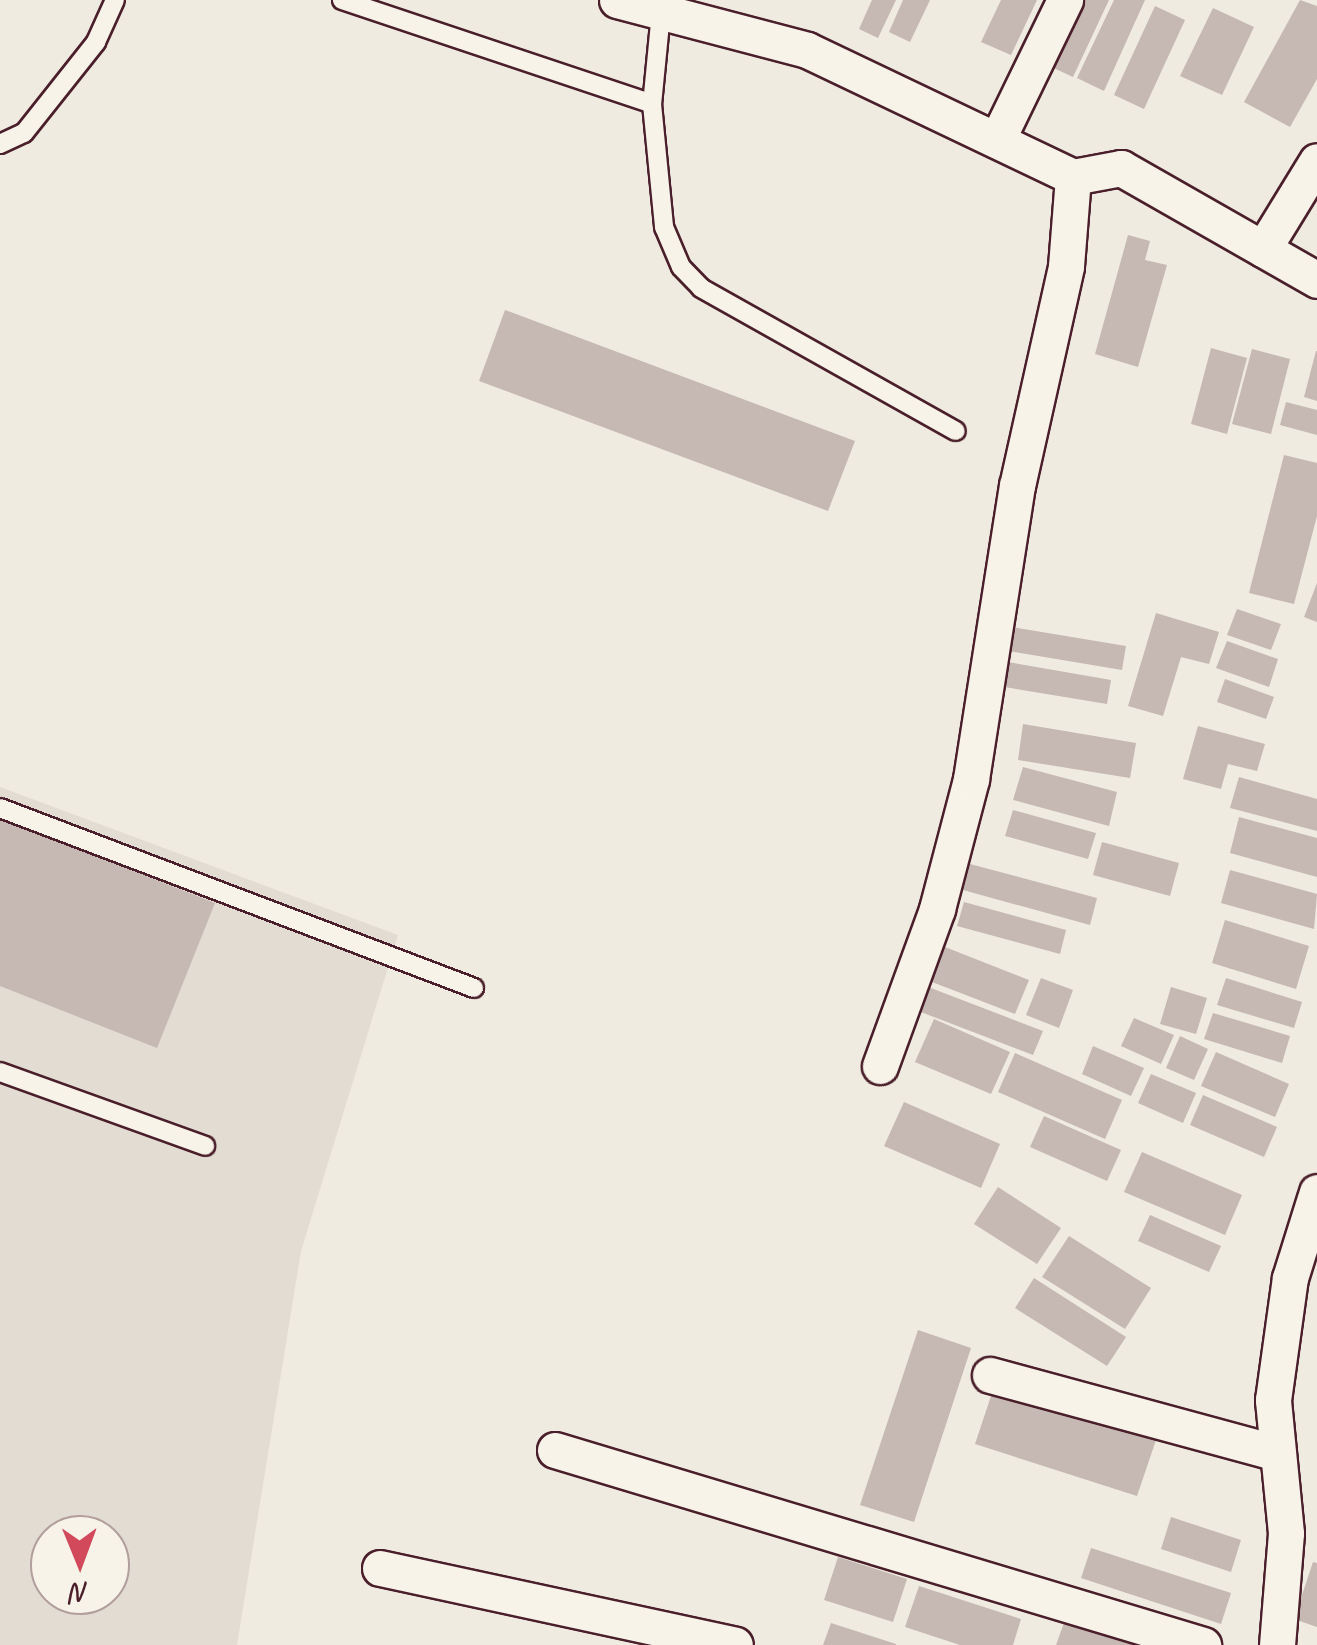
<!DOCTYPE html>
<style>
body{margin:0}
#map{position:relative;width:1317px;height:1645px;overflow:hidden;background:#f0ebe0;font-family:Caveat,sans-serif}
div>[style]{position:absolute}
.built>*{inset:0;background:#e3dcd2}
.building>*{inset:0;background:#c6b8b3}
.roads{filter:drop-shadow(2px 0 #4a1f2b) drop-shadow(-2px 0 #4a1f2b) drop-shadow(0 2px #4a1f2b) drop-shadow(0 -2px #4a1f2b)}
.lane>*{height:18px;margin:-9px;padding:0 9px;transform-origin:9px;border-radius:9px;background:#f7f3e8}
.street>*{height:35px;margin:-17.5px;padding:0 17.5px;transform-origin:17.5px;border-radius:17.5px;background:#f7f3e8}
span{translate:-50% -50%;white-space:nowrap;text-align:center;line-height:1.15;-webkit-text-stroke:8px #f7f3e8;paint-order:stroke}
.north{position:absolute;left:30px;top:1515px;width:100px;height:100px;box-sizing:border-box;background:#f7f3e8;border:2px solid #b29e9c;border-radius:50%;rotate:179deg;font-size:28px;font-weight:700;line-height:40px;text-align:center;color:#4a1f2b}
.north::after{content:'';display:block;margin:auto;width:35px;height:45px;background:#d1495b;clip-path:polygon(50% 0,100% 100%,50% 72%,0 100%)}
</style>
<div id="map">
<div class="built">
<i style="clip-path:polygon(evenodd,0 787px,398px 935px,301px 1251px,237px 1645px,0 1645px,0 787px,50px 1535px,110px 1535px,110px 1595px,50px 1595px,50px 1535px)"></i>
</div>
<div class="building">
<i style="clip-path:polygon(872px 0,896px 0,878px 38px,859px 29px)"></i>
<i style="clip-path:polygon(903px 0,930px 0,910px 42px,889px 32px)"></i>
<i style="clip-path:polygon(1001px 0,1037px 0,1011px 55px,981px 42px)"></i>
<i style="clip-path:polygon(1075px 0,1109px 0,1073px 77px,1045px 64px)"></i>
<i style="clip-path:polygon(1114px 0,1145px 0,1104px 91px,1077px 78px)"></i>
<i style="clip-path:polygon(1300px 0,1317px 6px,1317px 79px,1290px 127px,1244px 102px)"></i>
<i style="clip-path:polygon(1155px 6px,1185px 20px,1144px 109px,1114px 95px)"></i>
<i style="clip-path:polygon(1213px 8px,1254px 27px,1222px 95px,1180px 76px)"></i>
<i style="clip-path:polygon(1128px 235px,1150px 241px,1145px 260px,1167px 265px,1138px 367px,1095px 354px)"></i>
<i style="clip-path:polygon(505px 310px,855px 441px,828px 511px,479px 381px)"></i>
<i style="clip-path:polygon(1211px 348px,1247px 358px,1227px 434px,1191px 424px)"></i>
<i style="clip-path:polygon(1252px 349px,1290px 359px,1271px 434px,1232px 424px)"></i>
<i style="clip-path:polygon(1316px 351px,1317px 351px,1317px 401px,1304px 397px)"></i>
<i style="clip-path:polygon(1286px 402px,1317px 410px,1317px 435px,1280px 425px)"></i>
<i style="clip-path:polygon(1284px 455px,1317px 463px,1317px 516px,1294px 604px,1249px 593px)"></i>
<i style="clip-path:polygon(1317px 583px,1317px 622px,1304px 617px)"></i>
<i style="clip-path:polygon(1237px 609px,1281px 624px,1271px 650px,1227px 635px)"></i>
<i style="clip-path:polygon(1156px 613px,1219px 632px,1209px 664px,1181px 657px,1163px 716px,1128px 706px)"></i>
<i style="clip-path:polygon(1012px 627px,1126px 646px,1122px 670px,1009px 651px)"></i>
<i style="clip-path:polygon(1227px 641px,1278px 659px,1269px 687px,1216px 668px)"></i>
<i style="clip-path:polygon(1002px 661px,1111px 680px,1107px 704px,998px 686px)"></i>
<i style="clip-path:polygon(1225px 679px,1274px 697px,1266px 719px,1217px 702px)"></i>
<i style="clip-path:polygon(1023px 724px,1136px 743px,1130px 778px,1018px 760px)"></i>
<i style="clip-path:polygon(1198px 726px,1265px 744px,1257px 771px,1228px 764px,1221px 789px,1183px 779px)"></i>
<i style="clip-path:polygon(1023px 767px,1117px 792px,1109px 826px,1013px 800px)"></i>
<i style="clip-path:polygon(1239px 777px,1317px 799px,1317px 831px,1230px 808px)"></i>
<i style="clip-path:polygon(1013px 810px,1096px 833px,1088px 859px,1005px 836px)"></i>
<i style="clip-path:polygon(1239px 817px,1317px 838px,1317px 877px,1230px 853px)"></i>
<i style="clip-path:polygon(0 819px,215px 903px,157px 1048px,0 986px)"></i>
<i style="clip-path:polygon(1102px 842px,1179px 863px,1170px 896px,1093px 875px)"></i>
<i style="clip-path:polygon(970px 864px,1097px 898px,1090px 925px,963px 890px)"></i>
<i style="clip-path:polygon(1230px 870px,1317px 894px,1314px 929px,1221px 903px)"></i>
<i style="clip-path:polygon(964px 902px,1066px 930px,1060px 954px,957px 926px)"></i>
<i style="clip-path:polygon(1225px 920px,1309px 946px,1296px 989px,1212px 963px)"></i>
<i style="clip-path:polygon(945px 947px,1029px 980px,1015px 1014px,932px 982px)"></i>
<i style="clip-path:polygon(1041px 978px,1073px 990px,1059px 1028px,1026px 1015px)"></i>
<i style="clip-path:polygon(1226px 978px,1302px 1002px,1294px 1028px,1217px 1005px)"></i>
<i style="clip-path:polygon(923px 985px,1043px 1031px,1033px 1055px,913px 1009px)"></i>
<i style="clip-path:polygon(1171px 987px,1207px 998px,1196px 1034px,1160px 1024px)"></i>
<i style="clip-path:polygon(1213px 1013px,1290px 1036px,1282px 1063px,1204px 1039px)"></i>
<i style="clip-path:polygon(1134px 1018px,1174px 1035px,1161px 1064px,1121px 1046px)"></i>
<i style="clip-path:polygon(934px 1019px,1010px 1052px,991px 1094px,915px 1062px)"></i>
<i style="clip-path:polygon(1180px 1036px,1208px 1049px,1194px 1080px,1166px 1068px)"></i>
<i style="clip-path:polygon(1093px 1046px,1144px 1068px,1131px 1096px,1082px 1074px)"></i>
<i style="clip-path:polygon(1216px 1052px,1289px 1084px,1275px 1117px,1201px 1086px)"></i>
<i style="clip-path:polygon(1015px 1053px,1122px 1100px,1105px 1139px,998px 1092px)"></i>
<i style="clip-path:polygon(1151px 1074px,1196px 1093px,1183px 1123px,1138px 1103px)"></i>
<i style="clip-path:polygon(1203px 1095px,1277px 1127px,1264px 1157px,1190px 1125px)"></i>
<i style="clip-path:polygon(904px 1102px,1000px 1144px,981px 1188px,884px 1146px)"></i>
<i style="clip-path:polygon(1044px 1116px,1121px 1150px,1107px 1181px,1030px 1147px)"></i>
<i style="clip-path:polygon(1142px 1152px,1242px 1195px,1225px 1235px,1124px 1192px)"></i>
<i style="clip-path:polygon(998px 1187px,1061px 1228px,1037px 1264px,974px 1224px)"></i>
<i style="clip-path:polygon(1150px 1215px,1221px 1246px,1209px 1272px,1138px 1241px)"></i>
<i style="clip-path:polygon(1069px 1236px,1151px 1288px,1125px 1329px,1042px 1277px)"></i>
<i style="clip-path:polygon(1034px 1278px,1126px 1337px,1107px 1366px,1015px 1308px)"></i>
<i style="clip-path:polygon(918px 1330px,971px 1348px,914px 1522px,860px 1505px)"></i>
<i style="clip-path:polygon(994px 1387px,1156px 1440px,1137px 1496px,975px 1444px)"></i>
<i style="clip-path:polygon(1171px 1517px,1241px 1540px,1231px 1572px,1161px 1549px)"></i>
<i style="clip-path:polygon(1091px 1548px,1231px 1593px,1221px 1624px,1081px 1578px)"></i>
<i style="clip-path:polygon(838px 1557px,907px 1579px,893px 1622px,824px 1600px)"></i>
<i style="clip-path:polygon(1313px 1562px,1317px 1563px,1317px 1627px,1294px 1619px)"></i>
<i style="clip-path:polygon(919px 1586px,1021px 1619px,1013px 1645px,960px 1645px,905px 1627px)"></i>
<i style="clip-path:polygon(1065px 1620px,1139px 1644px,1139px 1645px,1056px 1645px)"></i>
<i style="clip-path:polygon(831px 1623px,896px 1644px,896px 1645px,823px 1645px)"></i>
</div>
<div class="roads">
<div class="lane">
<i style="left:342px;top:0;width:327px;rotate:18.5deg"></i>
<i style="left:661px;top:13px;width:91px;rotate:95.6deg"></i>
<i style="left:652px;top:104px;width:124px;rotate:84.4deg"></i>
<i style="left:664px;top:227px;width:43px;rotate:67deg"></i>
<i style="left:681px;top:267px;width:29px;rotate:46deg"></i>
<i style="left:701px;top:288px;width:292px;rotate:29.3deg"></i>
<i style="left:0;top:144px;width:26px;rotate:-25deg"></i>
<i style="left:24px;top:133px;width:116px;rotate:-51.6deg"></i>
<i style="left:96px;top:42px;width:46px;rotate:-65.7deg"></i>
<i style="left:0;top:808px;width:507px;rotate:20.79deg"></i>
<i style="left:0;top:1072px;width:218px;rotate:19.8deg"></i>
</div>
<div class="street">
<i style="left:617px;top:0;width:196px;rotate:14.7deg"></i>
<i style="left:807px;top:50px;width:295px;rotate:25.5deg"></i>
<i style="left:1073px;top:177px;width:49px;rotate:-10.6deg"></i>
<i style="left:1121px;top:168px;width:226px;rotate:29.7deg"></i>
<i style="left:997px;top:140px;width:156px;rotate:-64.1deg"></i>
<i style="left:1263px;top:249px;width:103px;rotate:-58.5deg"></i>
<i style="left:880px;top:1066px;width:167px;rotate:-70deg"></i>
<i style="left:937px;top:909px;width:134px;rotate:-75.3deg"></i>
<i style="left:971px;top:779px;width:297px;rotate:-81.1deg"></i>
<i style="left:1017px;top:486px;width:225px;rotate:-77.4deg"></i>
<i style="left:1066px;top:266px;width:89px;rotate:-85.5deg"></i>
<i style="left:990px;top:1375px;width:298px;rotate:15.2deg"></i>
<i style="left:555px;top:1450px;width:677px;rotate:16.75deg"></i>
<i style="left:380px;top:1568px;width:363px;rotate:12.2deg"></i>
<i style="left:1277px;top:1645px;width:112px;rotate:-85.4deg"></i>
<i style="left:1286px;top:1533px;width:134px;rotate:-95.6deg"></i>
<i style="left:1273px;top:1400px;width:123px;rotate:-82.1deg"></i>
<i style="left:1290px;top:1278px;width:90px;rotate:-72.6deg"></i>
</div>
</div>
<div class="north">N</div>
</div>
